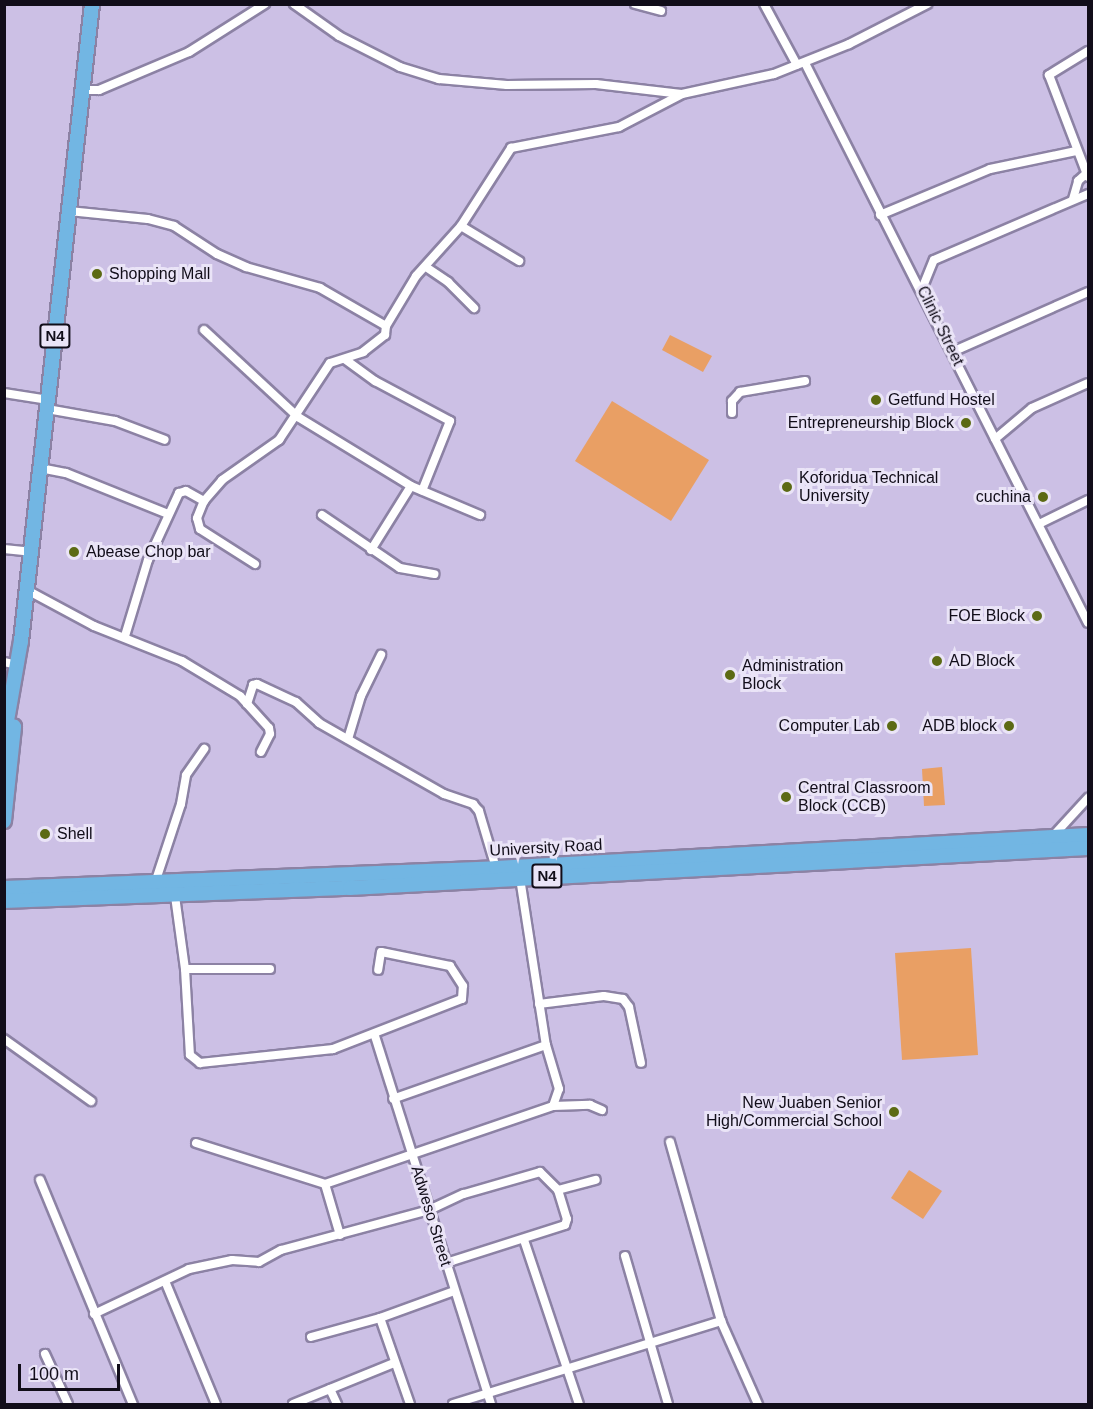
<!DOCTYPE html>
<style>
body{margin:0}
#map{position:relative;width:1093px;height:1409px;overflow:hidden;background:#ccc0e5;font-family:Arial,sans-serif}
div>[style]{position:absolute}
.green>*{inset:0;background:#e99f64}
.roads{filter:drop-shadow(2px 0 #8c82a4) drop-shadow(-2px 0 #8c82a4) drop-shadow(0 2px #8c82a4) drop-shadow(0 -2px #8c82a4)}
.street>*{height:8px;margin:-4px;padding:0 4px;transform-origin:4px;border-radius:4px;background:#fff}
.highway>*{height:14px;margin:-7px;padding:0 7px;transform-origin:7px;border-radius:7px;background:#72b6e3}
.dots>*{width:16px;height:16px;translate:-50% -50%;box-sizing:border-box;border:3px solid #eae4f7;border-radius:50%}
span{translate:-50% -50%;white-space:nowrap;text-align:center;line-height:1.15;-webkit-text-stroke:6px #eae4f7;paint-order:stroke}
.shield-label span{padding:2px 4px;background:#eae4f7;border:2px solid;border-radius:4px;-webkit-text-stroke-width:0}
.shield-label{font-size:15px;color:#110d19;font-weight:700}
.poi-label{font-size:16px;color:#110d19}
.left{translate:0 -50%;text-align:left}
.right{translate:-100% -50%;text-align:right}
.street-label{font-size:16px;color:#110d19}
.frame{position:absolute;inset:0;border:6px solid #110d19;pointer-events:none}
.scale{position:absolute;left:18px;top:1364px;width:102px;height:27px;box-sizing:border-box;border:3px solid #110d19;border-top:0;padding-left:8px;font-size:18px;line-height:21px;white-space:nowrap;color:#110d19;-webkit-text-stroke:4px #eae4f7;paint-order:stroke}
</style>
<div id="map">
<div class="green">
<i style="clip-path:polygon(670px 335px,712px 356px,703px 372px,662px 350px)"></i>
<i style="clip-path:polygon(612px 401px,709px 460px,671px 521px,575px 461px)"></i>
<i style="clip-path:polygon(942px 767px,945px 805px,924px 806px,922px 769px)"></i>
<i style="clip-path:polygon(971px 948px,978px 1055px,902px 1060px,895px 953px)"></i>
<i style="clip-path:polygon(909px 1170px,942px 1191px,923px 1219px,891px 1198px)"></i>
</div>
<div class="roads">
<div class="street">
<i style="left:294px;top:4px;width:55px;rotate:35.4deg"></i>
<i style="left:339px;top:36px;width:68px;rotate:26.9deg"></i>
<i style="left:400px;top:67px;width:41px;rotate:17.1deg"></i>
<i style="left:439px;top:79px;width:68px;rotate:5deg"></i>
<i style="left:507px;top:85px;width:89px;rotate:-0.6deg"></i>
<i style="left:596px;top:84px;width:86px;rotate:6.7deg"></i>
<i style="left:635px;top:4px;width:27px;rotate:15deg"></i>
<i style="left:764px;top:4px;width:69px;rotate:61.6deg"></i>
<i style="left:1088px;top:51px;width:46px;rotate:148.4deg"></i>
<i style="left:1049px;top:75px;width:109px;rotate:69.1deg"></i>
<i style="left:805px;top:63px;width:627px;rotate:63.19deg"></i>
<i style="left:83px;top:90px;width:16px"></i>
<i style="left:99px;top:90px;width:98px;rotate:-22.9deg"></i>
<i style="left:189px;top:52px;width:90px;rotate:-32.3deg"></i>
<i style="left:1073px;top:199px;width:19px;rotate:-74deg"></i>
<i style="left:1078px;top:181px;width:13px;rotate:-42deg"></i>
<i style="left:69px;top:211px;width:79px;rotate:5.8deg"></i>
<i style="left:148px;top:219px;width:27px;rotate:15deg"></i>
<i style="left:174px;top:226px;width:51px;rotate:33.1deg"></i>
<i style="left:217px;top:254px;width:32px;rotate:24deg"></i>
<i style="left:246px;top:267px;width:77px;rotate:15.8deg"></i>
<i style="left:320px;top:288px;width:76px;rotate:29.9deg"></i>
<i style="left:386px;top:326px;width:58px;rotate:-59deg"></i>
<i style="left:416px;top:276px;width:67px;rotate:-48deg"></i>
<i style="left:461px;top:226px;width:93px;rotate:-57.3deg"></i>
<i style="left:511px;top:148px;width:110px;rotate:-11deg"></i>
<i style="left:619px;top:127px;width:71px;rotate:-27.6deg"></i>
<i style="left:682px;top:94px;width:94px;rotate:-12.3deg"></i>
<i style="left:774px;top:74px;width:81px;rotate:-21.8deg"></i>
<i style="left:849px;top:44px;width:88px;rotate:-27.1deg"></i>
<i style="left:880px;top:215px;width:119px;rotate:-22.7deg"></i>
<i style="left:990px;top:169px;width:88px;rotate:-11.8deg"></i>
<i style="left:461px;top:226px;width:68px;rotate:31.1deg"></i>
<i style="left:426px;top:267px;width:27px;rotate:34deg"></i>
<i style="left:448px;top:282px;width:37px;rotate:45deg"></i>
<i style="left:922px;top:289px;width:31px;rotate:-68deg"></i>
<i style="left:934px;top:260px;width:168px;rotate:-23.2deg"></i>
<i style="left:204px;top:330px;width:128px;rotate:42.8deg"></i>
<i style="left:298px;top:417px;width:132px;rotate:31.4deg"></i>
<i style="left:411px;top:486px;width:75px;rotate:22.8deg"></i>
<i style="left:952px;top:352px;width:149px;rotate:-23.8deg"></i>
<i style="left:346px;top:360px;width:36px;rotate:36deg"></i>
<i style="left:375px;top:381px;width:85px;rotate:28.1deg"></i>
<i style="left:450px;top:421px;width:75px;rotate:111.8deg"></i>
<i style="left:4px;top:393px;width:45px;rotate:9deg"></i>
<i style="left:47px;top:409px;width:69px;rotate:10deg"></i>
<i style="left:115px;top:421px;width:53px;rotate:20.8deg"></i>
<i style="left:732px;top:413px;width:12px;rotate:-90deg"></i>
<i style="left:732px;top:401px;width:12px;rotate:-48deg"></i>
<i style="left:740px;top:392px;width:66px;rotate:-9.6deg"></i>
<i style="left:995px;top:439px;width:48px;rotate:-40deg"></i>
<i style="left:1032px;top:408px;width:61px;rotate:-24.1deg"></i>
<i style="left:40px;top:468px;width:26px;rotate:11deg"></i>
<i style="left:66px;top:473px;width:110px;rotate:21.9deg"></i>
<i style="left:322px;top:515px;width:94px;rotate:34.2deg"></i>
<i style="left:400px;top:568px;width:35px;rotate:10deg"></i>
<i style="left:1039px;top:524px;width:55px;rotate:-26.1deg"></i>
<i style="left:4px;top:549px;width:27px;rotate:6deg"></i>
<i style="left:371px;top:550px;width:75px;rotate:-58deg"></i>
<i style="left:255px;top:564px;width:65px;rotate:-147.5deg"></i>
<i style="left:200px;top:529px;width:11px;rotate:-105deg"></i>
<i style="left:197px;top:518px;width:18px;rotate:-68deg"></i>
<i style="left:204px;top:501px;width:28px;rotate:-49deg"></i>
<i style="left:222px;top:480px;width:70px;rotate:-35.1deg"></i>
<i style="left:279px;top:440px;width:92px;rotate:-56.5deg"></i>
<i style="left:330px;top:363px;width:35px;rotate:-18deg"></i>
<i style="left:363px;top:352px;width:28px;rotate:-38deg"></i>
<i style="left:385px;top:335px;width:9px;rotate:-84deg"></i>
<i style="left:27px;top:590px;width:76px;rotate:28.2deg"></i>
<i style="left:94px;top:626px;width:95px;rotate:21.7deg"></i>
<i style="left:182px;top:661px;width:68px;rotate:31.1deg"></i>
<i style="left:240px;top:696px;width:43px;rotate:47.8deg"></i>
<i style="left:269px;top:728px;width:6px;rotate:81deg"></i>
<i style="left:270px;top:734px;width:20px;rotate:117deg"></i>
<i style="left:125px;top:636px;width:79px;rotate:-73.2deg"></i>
<i style="left:148px;top:560px;width:74px;rotate:-65.2deg"></i>
<i style="left:179px;top:493px;width:7px;rotate:-16deg"></i>
<i style="left:186px;top:491px;width:21px;rotate:29deg"></i>
<i style="left:4px;top:662px;width:13px;rotate:13deg"></i>
<i style="left:247px;top:704px;width:20px;rotate:-72deg"></i>
<i style="left:253px;top:685px;width:4px;rotate:-14deg"></i>
<i style="left:257px;top:684px;width:43px;rotate:24.8deg"></i>
<i style="left:296px;top:702px;width:31px;rotate:42deg"></i>
<i style="left:319px;top:723px;width:144px;rotate:29.6deg"></i>
<i style="left:444px;top:794px;width:31px;rotate:19deg"></i>
<i style="left:473px;top:804px;width:9px;rotate:49deg"></i>
<i style="left:479px;top:811px;width:59px;rotate:73.4deg"></i>
<i style="left:348px;top:739px;width:45px;rotate:-73.2deg"></i>
<i style="left:361px;top:696px;width:46px;rotate:-64deg"></i>
<i style="left:1053px;top:836px;width:52px;rotate:-47.4deg"></i>
<i style="left:520px;top:878px;width:169px;rotate:81.2deg"></i>
<i style="left:155px;top:883px;width:83px;rotate:-71.8deg"></i>
<i style="left:181px;top:804px;width:29px;rotate:-80deg"></i>
<i style="left:186px;top:775px;width:32px;rotate:-55deg"></i>
<i style="left:175px;top:896px;width:74px;rotate:82.2deg"></i>
<i style="left:185px;top:969px;width:86px;rotate:86.7deg"></i>
<i style="left:190px;top:1055px;width:13px;rotate:39deg"></i>
<i style="left:200px;top:1063px;width:134px;rotate:-6deg"></i>
<i style="left:333px;top:1049px;width:138px;rotate:-21.2deg"></i>
<i style="left:462px;top:999px;width:13px;rotate:-86deg"></i>
<i style="left:463px;top:986px;width:24px;rotate:-123deg"></i>
<i style="left:450px;top:966px;width:70px;rotate:-168.5deg"></i>
<i style="left:381px;top:952px;width:18px;rotate:99deg"></i>
<i style="left:185px;top:969px;width:85px"></i>
<i style="left:539px;top:1004px;width:65px;rotate:-7deg"></i>
<i style="left:604px;top:996px;width:19px;rotate:9deg"></i>
<i style="left:623px;top:999px;width:10px;rotate:53deg"></i>
<i style="left:629px;top:1007px;width:57px;rotate:77.9deg"></i>
<i style="left:375px;top:1036px;width:386px;rotate:72.5deg"></i>
<i style="left:4px;top:1039px;width:107px;rotate:35.5deg"></i>
<i style="left:553px;top:1106px;width:37px;rotate:-2deg"></i>
<i style="left:590px;top:1105px;width:13px;rotate:23deg"></i>
<i style="left:670px;top:1142px;width:186px;rotate:74.1deg"></i>
<i style="left:721px;top:1321px;width:91px;rotate:66deg"></i>
<i style="left:196px;top:1143px;width:135px;rotate:17.6deg"></i>
<i style="left:325px;top:1184px;width:53px;rotate:73.6deg"></i>
<i style="left:40px;top:1180px;width:243px;rotate:67.5deg"></i>
<i style="left:325px;top:1184px;width:241px;rotate:-18.9deg"></i>
<i style="left:553px;top:1106px;width:18px;rotate:-71deg"></i>
<i style="left:559px;top:1089px;width:46px;rotate:-106.5deg"></i>
<i style="left:546px;top:1045px;width:162px;rotate:160.6deg"></i>
<i style="left:558px;top:1190px;width:39px;rotate:-15deg"></i>
<i style="left:524px;top:1240px;width:173px;rotate:71.5deg"></i>
<i style="left:625px;top:1256px;width:154px;rotate:73.8deg"></i>
<i style="left:165px;top:1281px;width:133px;rotate:67.5deg"></i>
<i style="left:94px;top:1314px;width:105px;rotate:-25.3deg"></i>
<i style="left:189px;top:1269px;width:44px;rotate:-11.8deg"></i>
<i style="left:232px;top:1260px;width:27px;rotate:4deg"></i>
<i style="left:259px;top:1262px;width:25px;rotate:-29deg"></i>
<i style="left:281px;top:1250px;width:153px;rotate:-15.1deg"></i>
<i style="left:429px;top:1210px;width:38px;rotate:-25deg"></i>
<i style="left:464px;top:1194px;width:79px;rotate:-16.1deg"></i>
<i style="left:540px;top:1172px;width:25px;rotate:45deg"></i>
<i style="left:558px;top:1190px;width:30px;rotate:73deg"></i>
<i style="left:567px;top:1219px;width:6px;rotate:108deg"></i>
<i style="left:565px;top:1225px;width:125px;rotate:162.3deg"></i>
<i style="left:311px;top:1337px;width:72px;rotate:-15.4deg"></i>
<i style="left:45px;top:1354px;width:55px;rotate:65.3deg"></i>
<i style="left:330px;top:1389px;width:17px;rotate:65deg"></i>
<i style="left:293px;top:1404px;width:109px;rotate:-22.1deg"></i>
<i style="left:410px;top:1404px;width:91px;rotate:-109.2deg"></i>
<i style="left:380px;top:1318px;width:79px;rotate:-20deg"></i>
<i style="left:453px;top:1404px;width:281px;rotate:-17.2deg"></i>
</div>
<div class="highway">
<i style="left:4px;top:738px;width:98px;rotate:-80.1deg"></i>
<i style="left:21px;top:641px;width:641px;rotate:-83.64deg"></i>
<i style="left:4px;top:821px;width:95px;rotate:-83.9deg"></i>
<i style="left:4px;top:888px;width:492px;rotate:-2.3deg"></i>
<i style="left:496px;top:868px;width:593px;rotate:-3.19deg"></i>
<i style="left:4px;top:901px;width:346px;rotate:-2.2deg"></i>
<i style="left:350px;top:888px;width:739px;rotate:-3.1deg"></i>
</div>
</div>
<div class="dots">
<i style="left:97px;top:274px;background:#5c6a14"></i>
<i style="left:876px;top:400px;background:#5c6a14"></i>
<i style="left:966px;top:423px;background:#5c6a14"></i>
<i style="left:787px;top:487px;background:#5c6a14"></i>
<i style="left:1043px;top:497px;background:#5c6a14"></i>
<i style="left:74px;top:552px;background:#5c6a14"></i>
<i style="left:1037px;top:616px;background:#5c6a14"></i>
<i style="left:937px;top:661px;background:#5c6a14"></i>
<i style="left:730px;top:675px;background:#5c6a14"></i>
<i style="left:892px;top:726px;background:#5c6a14"></i>
<i style="left:1009px;top:726px;background:#5c6a14"></i>
<i style="left:786px;top:797px;background:#5c6a14"></i>
<i style="left:45px;top:834px;background:#5c6a14"></i>
<i style="left:894px;top:1112px;background:#5c6a14"></i>
</div>
<div class="shield-label">
<span style="left:55px;top:336px">N4</span>
<span style="left:547px;top:876px">N4</span>
</div>
<div class="poi-label">
<span class="left" style="left:109px;top:274px">Shopping Mall</span>
<span class="left" style="left:888px;top:400px">Getfund Hostel</span>
<span class="right" style="left:954px;top:423px">Entrepreneurship Block</span>
<span class="left" style="left:799px;top:487px">Koforidua Technical<br>University</span>
<span class="right" style="left:1031px;top:497px">cuchina</span>
<span class="left" style="left:86px;top:552px">Abease Chop bar</span>
<span class="right" style="left:1025px;top:616px">FOE Block</span>
<span class="left" style="left:949px;top:661px">AD Block</span>
<span class="left" style="left:742px;top:675px">Administration<br>Block</span>
<span class="right" style="left:880px;top:726px">Computer Lab</span>
<span class="right" style="left:997px;top:726px">ADB block</span>
<span class="left" style="left:798px;top:797px">Central Classroom<br>Block (CCB)</span>
<span class="left" style="left:57px;top:834px">Shell</span>
<span class="right" style="left:882px;top:1112px">New Juaben Senior<br>High/Commercial School</span>
</div>
<div class="street-label">
<span style="left:940px;top:326px;rotate:64deg">Clinic Street</span>
<span style="left:546px;top:848px;rotate:-3deg">University Road</span>
<span style="left:431px;top:1216px;rotate:73deg">Adweso Street</span>
</div>
<div class="frame"></div>
<div class="scale">100 m</div>
</div>
